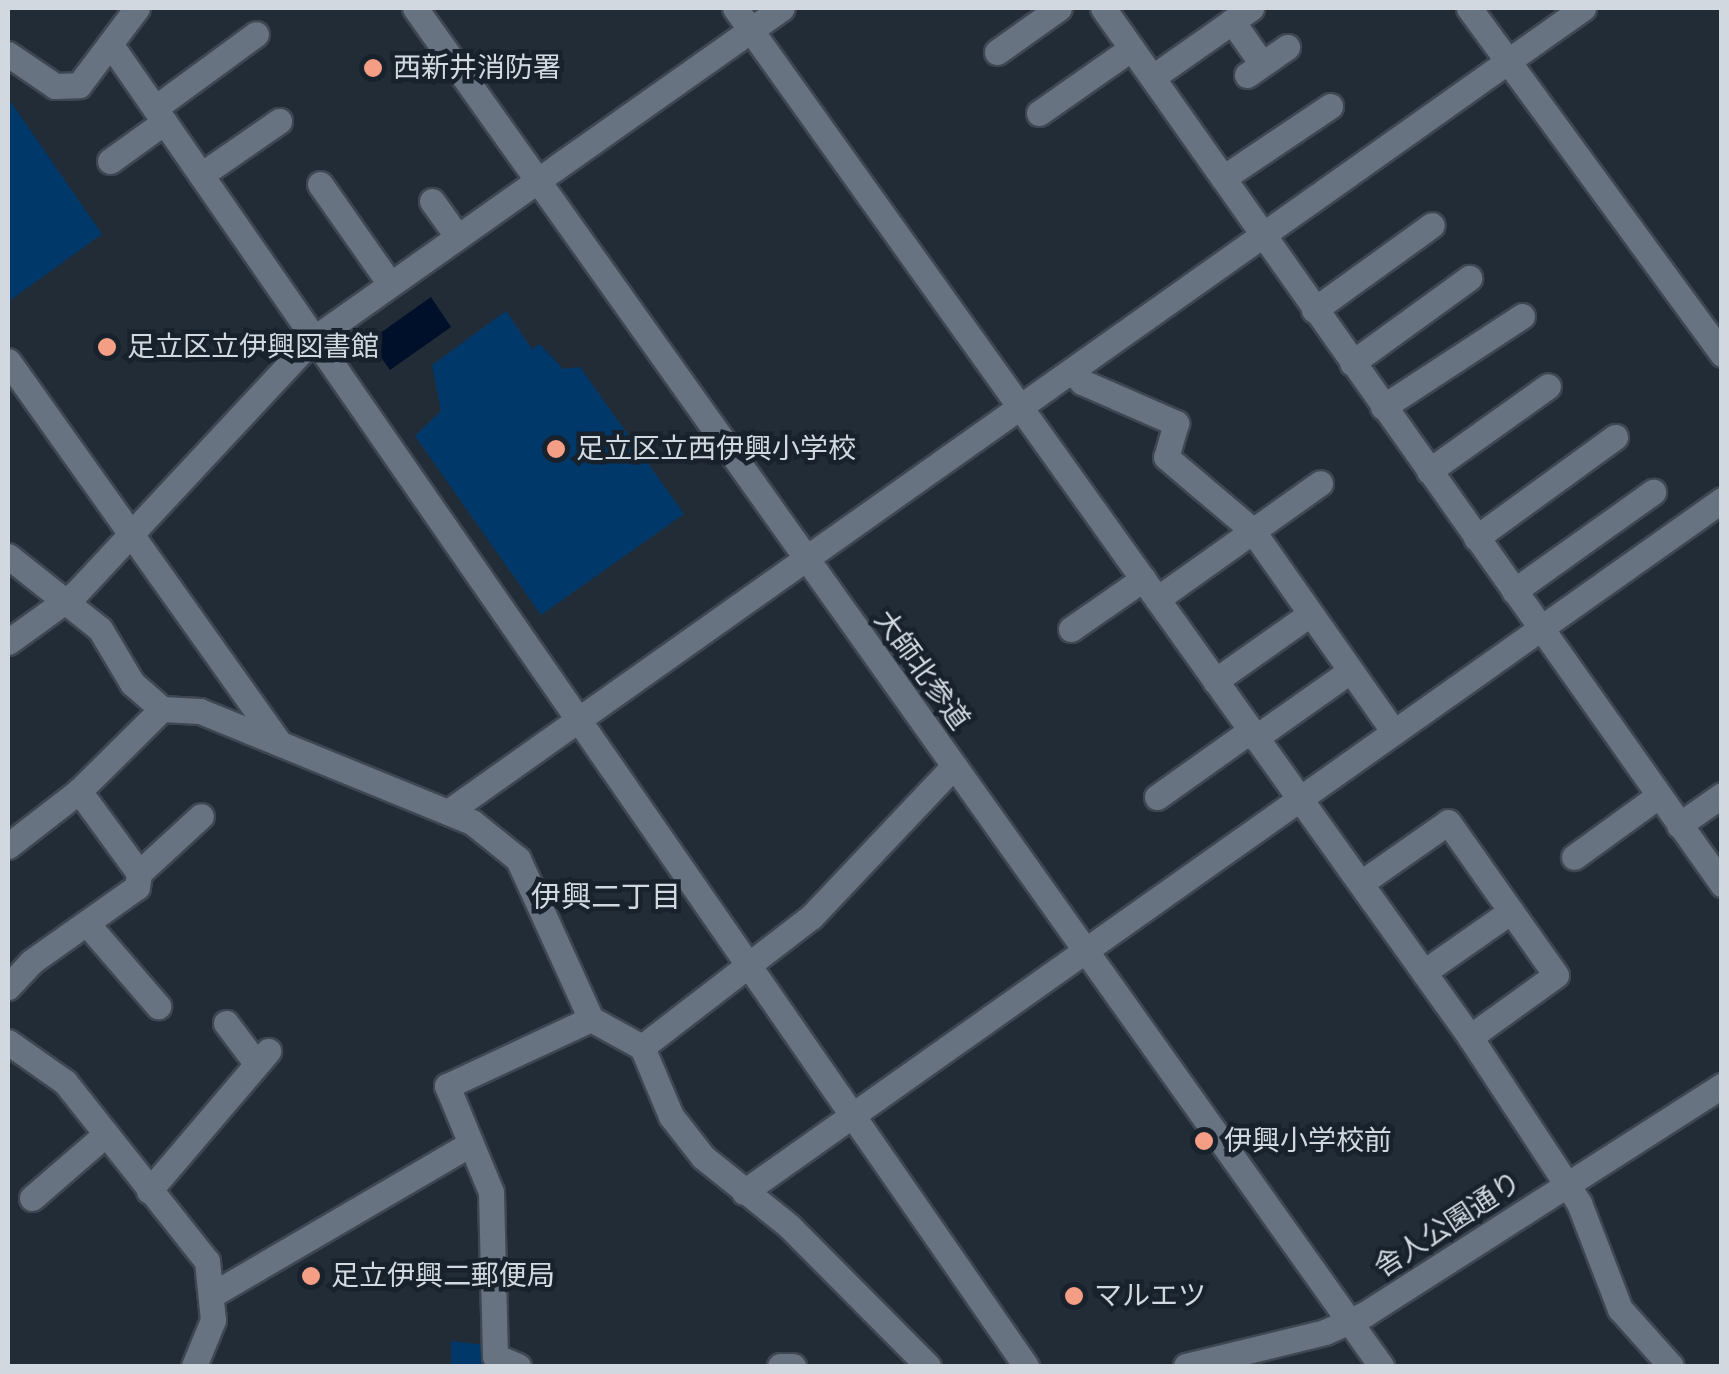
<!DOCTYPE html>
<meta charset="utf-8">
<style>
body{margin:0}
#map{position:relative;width:1729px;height:1374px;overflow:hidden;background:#222c37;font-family:Bitter,"Noto Sans JP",serif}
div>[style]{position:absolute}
.green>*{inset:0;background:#01386a}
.water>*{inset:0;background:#00102a}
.roads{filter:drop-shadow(2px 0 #3e4751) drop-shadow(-2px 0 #3e4751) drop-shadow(0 2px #3e4751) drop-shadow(0 -2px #3e4751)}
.minor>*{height:25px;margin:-12.5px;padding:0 12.5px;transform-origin:12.5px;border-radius:12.5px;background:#677381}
.dots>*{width:28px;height:28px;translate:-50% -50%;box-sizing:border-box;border:5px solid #18222d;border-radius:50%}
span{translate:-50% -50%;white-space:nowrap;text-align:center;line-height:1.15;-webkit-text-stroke:9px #18222d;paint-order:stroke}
.poi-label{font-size:28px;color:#d1d8e0}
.left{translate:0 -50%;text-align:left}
.street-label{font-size:28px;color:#d1d8e0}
.neighbourhood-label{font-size:30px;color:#d1d8e0}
.frame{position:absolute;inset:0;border:10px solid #d1d8e0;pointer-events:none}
</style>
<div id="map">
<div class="green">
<i style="clip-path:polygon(8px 98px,102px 234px,8px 302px)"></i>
<i style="clip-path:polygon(506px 311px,532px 349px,540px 344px,563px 369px,580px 367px,684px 514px,541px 615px,415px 436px,441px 411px,432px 365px)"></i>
<i style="clip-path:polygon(451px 1341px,485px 1345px,489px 1366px,451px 1366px)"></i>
</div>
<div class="water">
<i style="clip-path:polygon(431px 297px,451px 327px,390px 370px,369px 341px)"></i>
</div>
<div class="roads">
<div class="minor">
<i style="left:415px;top:8px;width:1667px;rotate:54.57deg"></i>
<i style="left:735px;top:8px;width:1265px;rotate:54.46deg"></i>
<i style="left:1470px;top:1037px;width:199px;rotate:56.7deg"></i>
<i style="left:1579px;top:1203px;width:114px;rotate:68.9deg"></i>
<i style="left:1620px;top:1309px;width:76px;rotate:48.2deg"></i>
<i style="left:1103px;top:8px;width:1073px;rotate:54.75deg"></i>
<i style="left:1469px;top:8px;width:429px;rotate:53.8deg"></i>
<i style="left:1232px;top:21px;width:52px;rotate:55.1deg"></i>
<i style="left:111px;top:45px;width:1607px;rotate:55.29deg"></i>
<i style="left:997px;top:52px;width:76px;rotate:-35.4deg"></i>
<i style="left:8px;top:54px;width:57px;rotate:34.2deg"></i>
<i style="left:55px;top:86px;width:24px;rotate:-2deg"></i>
<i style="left:79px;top:85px;width:96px;rotate:-53deg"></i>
<i style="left:1247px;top:75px;width:49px;rotate:-35deg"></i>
<i style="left:1153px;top:77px;width:120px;rotate:-35.1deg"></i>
<i style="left:155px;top:108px;width:125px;rotate:-36.2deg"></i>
<i style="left:1039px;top:113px;width:113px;rotate:-35deg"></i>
<i style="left:110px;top:161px;width:67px;rotate:-35.8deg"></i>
<i style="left:201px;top:175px;width:95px;rotate:-34.7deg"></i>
<i style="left:1223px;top:178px;width:129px;rotate:-33.9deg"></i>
<i style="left:320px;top:184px;width:122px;rotate:55deg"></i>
<i style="left:432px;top:201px;width:43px;rotate:54.5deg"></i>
<i style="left:1314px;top:310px;width:145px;rotate:-35.8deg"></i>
<i style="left:8px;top:361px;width:468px;rotate:54.6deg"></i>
<i style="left:1352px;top:363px;width:145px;rotate:-36deg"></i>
<i style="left:1072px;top:371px;width:15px;rotate:48deg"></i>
<i style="left:1082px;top:382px;width:103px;rotate:23.6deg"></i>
<i style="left:1176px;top:423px;width:35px;rotate:106deg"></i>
<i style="left:1166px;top:457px;width:113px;rotate:40.3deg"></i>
<i style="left:1252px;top:530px;width:247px;rotate:54.9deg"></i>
<i style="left:1383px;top:407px;width:166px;rotate:-33.2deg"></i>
<i style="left:1429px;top:471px;width:146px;rotate:-35.5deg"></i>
<i style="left:1476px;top:538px;width:172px;rotate:-36deg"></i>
<i style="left:8px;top:556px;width:117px;rotate:38.4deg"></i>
<i style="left:100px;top:629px;width:63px;rotate:59.3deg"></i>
<i style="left:132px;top:683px;width:40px;rotate:41deg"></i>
<i style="left:1514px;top:591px;width:171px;rotate:-35.5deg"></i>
<i style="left:1157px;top:599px;width:200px;rotate:-35.4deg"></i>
<i style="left:1071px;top:629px;width:88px;rotate:-34.8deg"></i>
<i style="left:8px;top:642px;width:84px;rotate:-35.8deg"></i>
<i style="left:76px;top:593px;width:346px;rotate:-47deg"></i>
<i style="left:312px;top:340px;width:575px;rotate:-35.24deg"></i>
<i style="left:1215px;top:681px;width:116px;rotate:-35.2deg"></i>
<i style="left:1255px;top:738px;width:116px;rotate:-35.2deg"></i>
<i style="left:1157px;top:797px;width:114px;rotate:-35.4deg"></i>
<i style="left:448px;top:812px;width:1391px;rotate:-35.31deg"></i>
<i style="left:1679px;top:825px;width:52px;rotate:-34.9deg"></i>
<i style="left:8px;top:846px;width:90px;rotate:-37.8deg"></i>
<i style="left:79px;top:791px;width:117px;rotate:-44.7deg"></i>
<i style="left:162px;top:709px;width:38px;rotate:3deg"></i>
<i style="left:200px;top:711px;width:294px;rotate:22.2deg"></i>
<i style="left:472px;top:822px;width:59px;rotate:38.8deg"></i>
<i style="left:518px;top:859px;width:176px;rotate:65.5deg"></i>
<i style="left:1574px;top:857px;width:104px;rotate:-36deg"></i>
<i style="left:139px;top:873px;width:84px;rotate:-42.6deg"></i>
<i style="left:1361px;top:883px;width:106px;rotate:-35deg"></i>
<i style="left:1448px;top:822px;width:187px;rotate:54.8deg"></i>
<i style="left:1556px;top:975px;width:106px;rotate:144.2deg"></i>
<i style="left:89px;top:926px;width:106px;rotate:49.2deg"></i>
<i style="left:1424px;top:972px;width:106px;rotate:-35deg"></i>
<i style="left:8px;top:987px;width:34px;rotate:-47deg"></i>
<i style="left:31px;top:962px;width:130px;rotate:-35.3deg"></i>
<i style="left:137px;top:887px;width:14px;rotate:-82deg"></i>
<i style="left:139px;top:873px;width:102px;rotate:-126.2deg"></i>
<i style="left:226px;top:1023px;width:50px;rotate:53.1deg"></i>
<i style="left:8px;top:1042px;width:70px;rotate:35.1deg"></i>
<i style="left:65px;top:1082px;width:228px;rotate:51.6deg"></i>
<i style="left:207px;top:1261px;width:59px;rotate:84.2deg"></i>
<i style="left:213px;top:1320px;width:50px;rotate:112.4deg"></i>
<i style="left:642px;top:1047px;width:75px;rotate:67.2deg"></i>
<i style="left:671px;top:1116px;width:52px;rotate:52deg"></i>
<i style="left:703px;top:1157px;width:110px;rotate:38.7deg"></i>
<i style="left:789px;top:1226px;width:197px;rotate:45.2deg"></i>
<i style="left:149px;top:1191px;width:184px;rotate:-49.6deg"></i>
<i style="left:744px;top:1192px;width:1198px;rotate:-35.28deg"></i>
<i style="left:32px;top:1198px;width:98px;rotate:-40.9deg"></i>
<i style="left:215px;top:1293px;width:295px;rotate:-30.3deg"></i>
<i style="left:518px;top:1366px;width:25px;rotate:-157deg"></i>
<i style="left:495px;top:1356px;width:164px;rotate:-91.4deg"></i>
<i style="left:491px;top:1192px;width:115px;rotate:-112.5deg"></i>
<i style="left:447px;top:1086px;width:159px;rotate:-25deg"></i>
<i style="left:591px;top:1019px;width:58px;rotate:28.8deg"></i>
<i style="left:642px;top:1047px;width:213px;rotate:-37.6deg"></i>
<i style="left:811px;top:917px;width:208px;rotate:-46.6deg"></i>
<i style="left:780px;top:1366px;width:13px"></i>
<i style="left:1186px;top:1366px;width:143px;rotate:-13.7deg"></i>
<i style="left:1325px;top:1332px;width:44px;rotate:-24.2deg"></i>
<i style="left:1365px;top:1314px;width:424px;rotate:-32.6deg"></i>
</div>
</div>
<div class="dots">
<i style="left:373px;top:68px;background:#f49e86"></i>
<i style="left:107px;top:347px;background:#f49e86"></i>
<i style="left:556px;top:449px;background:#f49e86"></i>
<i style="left:1204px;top:1141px;background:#f49e86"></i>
<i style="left:311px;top:1276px;background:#f49e86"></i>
<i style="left:1074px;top:1296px;background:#f49e86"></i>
</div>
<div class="poi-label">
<span class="left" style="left:393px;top:68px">西新井消防署</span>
<span class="left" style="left:127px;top:347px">足立区立伊興図書館</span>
<span class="left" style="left:576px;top:449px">足立区立西伊興小学校</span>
<span class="left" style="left:1224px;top:1141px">伊興小学校前</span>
<span class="left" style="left:331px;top:1276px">足立伊興二郵便局</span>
<span class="left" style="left:1094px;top:1296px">マルエツ</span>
</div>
<div class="street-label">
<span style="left:922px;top:670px;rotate:54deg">大師北参道</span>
<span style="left:1448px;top:1225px;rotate:-33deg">舎人公園通り</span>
</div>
<div class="neighbourhood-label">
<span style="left:606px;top:897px">伊興二丁目</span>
</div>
<div class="frame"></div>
</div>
